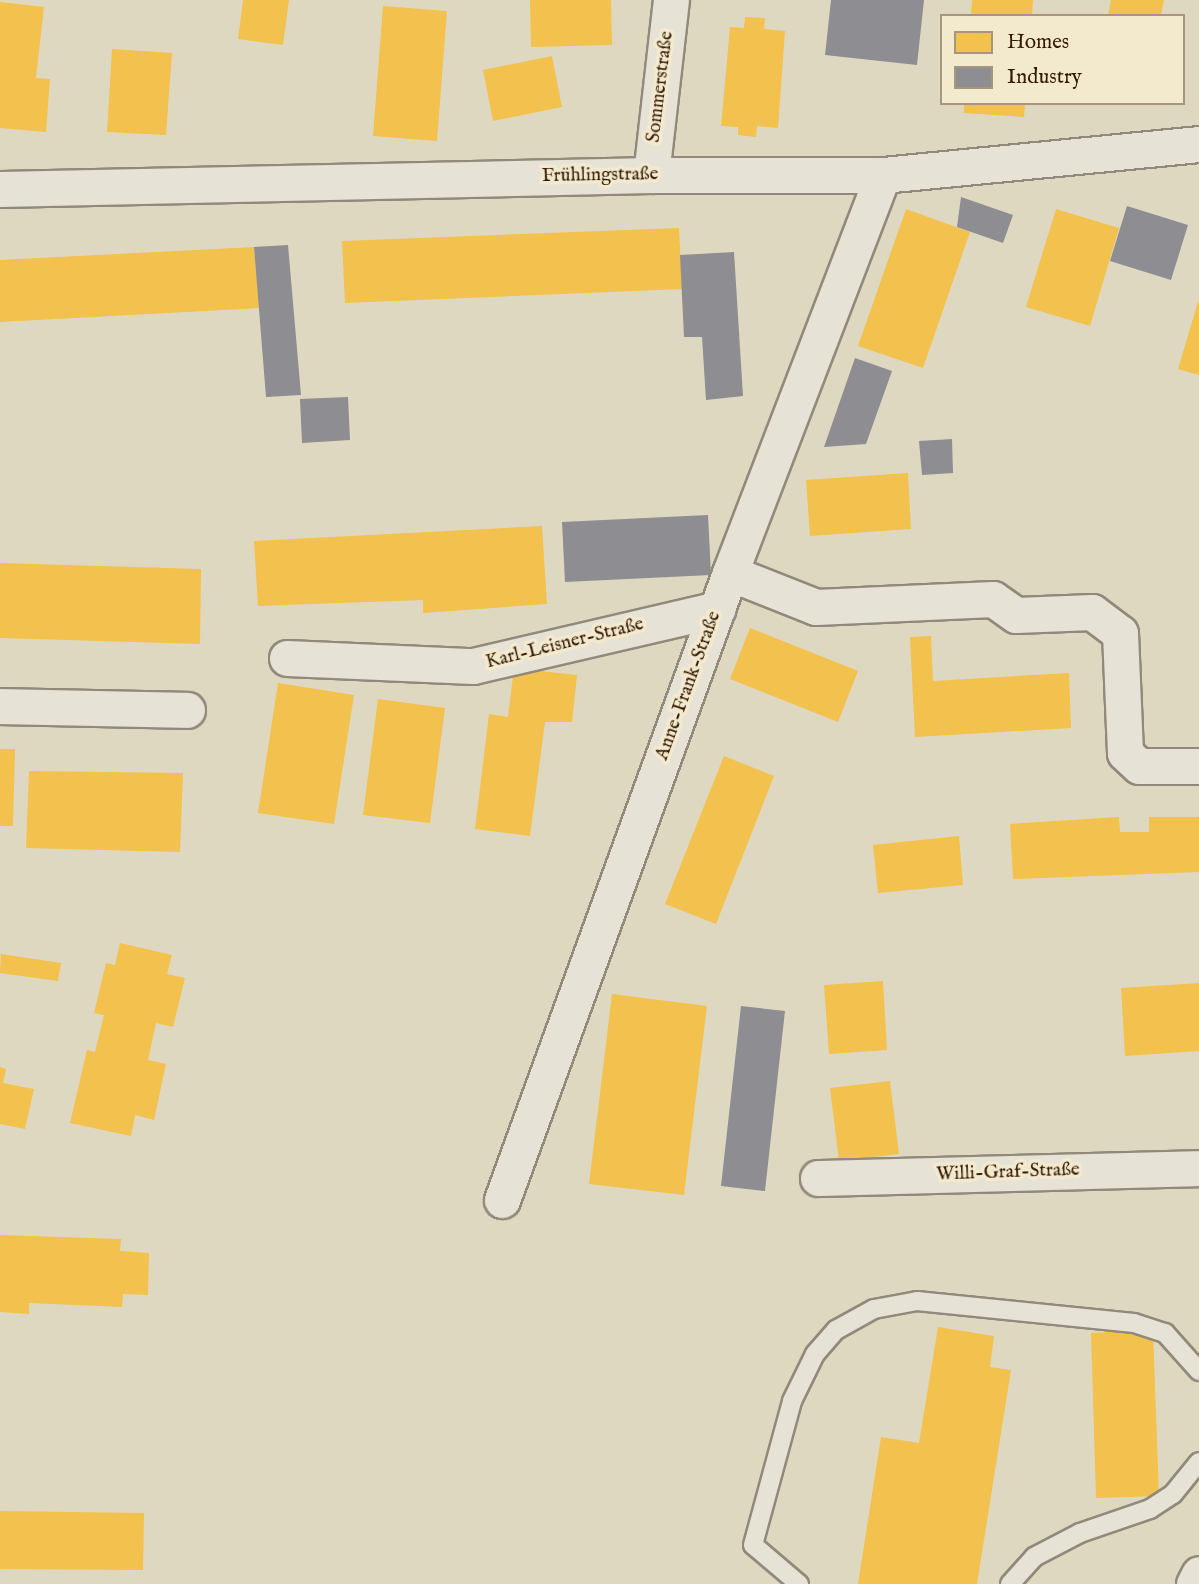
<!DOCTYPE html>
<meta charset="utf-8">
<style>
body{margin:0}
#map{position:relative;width:1199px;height:1584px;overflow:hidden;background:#dfd8c0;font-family:"IM FELL English",serif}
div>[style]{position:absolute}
.homes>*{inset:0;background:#f2c14e}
.industry>*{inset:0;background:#8d8d92}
.roads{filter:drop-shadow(2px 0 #91897a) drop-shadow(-2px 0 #91897a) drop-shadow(0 2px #91897a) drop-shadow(0 -2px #91897a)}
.lane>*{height:18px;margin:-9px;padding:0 9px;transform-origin:9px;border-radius:9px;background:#e6e2d6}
.street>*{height:35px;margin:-17.5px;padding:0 17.5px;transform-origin:17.5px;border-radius:17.5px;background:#e6e2d6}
span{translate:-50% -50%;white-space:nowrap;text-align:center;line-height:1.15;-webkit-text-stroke:7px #f3eace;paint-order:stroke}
.street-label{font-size:19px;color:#331906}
.legend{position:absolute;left:940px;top:14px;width:245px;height:91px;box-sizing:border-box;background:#f3eace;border:2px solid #a6967e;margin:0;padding:9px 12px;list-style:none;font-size:21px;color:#331906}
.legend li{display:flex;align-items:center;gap:14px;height:35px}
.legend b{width:35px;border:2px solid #a6967e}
</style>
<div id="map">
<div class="homes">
<i style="clip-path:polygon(243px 0,289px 0,283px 45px,238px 39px)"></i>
<i style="clip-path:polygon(530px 0,611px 0,612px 45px,531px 47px)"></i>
<i style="clip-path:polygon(972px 0,1033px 0,1032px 16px,971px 16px)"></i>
<i style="clip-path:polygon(1111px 0,1164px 0,1161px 16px,1108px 16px)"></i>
<i style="clip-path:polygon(0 2px,44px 7px,36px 78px,50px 79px,46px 132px,0 128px)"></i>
<i style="clip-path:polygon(383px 6px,447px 11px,437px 141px,373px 136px)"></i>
<i style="clip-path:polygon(745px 17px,765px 18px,764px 29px,785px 31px,778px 128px,757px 126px,756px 137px,738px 135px,738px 127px,721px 126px,730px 27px,744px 28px)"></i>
<i style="clip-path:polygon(112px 49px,172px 53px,166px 135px,107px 132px)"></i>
<i style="clip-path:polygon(552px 56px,562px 107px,493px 121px,483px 70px)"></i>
<i style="clip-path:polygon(964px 103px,1025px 103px,1024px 117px,964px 113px)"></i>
<i style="clip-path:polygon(906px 209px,970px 232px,923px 368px,858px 346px)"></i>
<i style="clip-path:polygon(1056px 209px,1119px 228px,1090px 326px,1026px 307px)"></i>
<i style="clip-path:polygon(679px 228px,682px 289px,345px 303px,342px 241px)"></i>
<i style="clip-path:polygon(254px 247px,259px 308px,0 322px,0 260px)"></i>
<i style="clip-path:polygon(1198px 302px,1199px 302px,1199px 375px,1178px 369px)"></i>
<i style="clip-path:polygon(908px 473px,911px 529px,810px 536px,806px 480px)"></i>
<i style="clip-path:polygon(542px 526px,547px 604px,423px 613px,423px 600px,258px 606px,254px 541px)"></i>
<i style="clip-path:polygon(0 563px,201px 569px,200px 644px,0 638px)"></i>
<i style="clip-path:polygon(750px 628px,858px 671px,838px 722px,730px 679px)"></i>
<i style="clip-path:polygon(931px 636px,933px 681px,1069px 673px,1071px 728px,915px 737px,910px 637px)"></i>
<i style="clip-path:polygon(514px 668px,577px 675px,572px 722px,545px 722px,530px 836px,475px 829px,489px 714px,508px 717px)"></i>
<i style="clip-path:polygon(278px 683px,354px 695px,334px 824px,258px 813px)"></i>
<i style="clip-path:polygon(378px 699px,445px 708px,430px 823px,363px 815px)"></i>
<i style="clip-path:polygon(0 749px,15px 749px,13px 826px,0 826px)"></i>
<i style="clip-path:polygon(724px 756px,774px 776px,716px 924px,665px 904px)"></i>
<i style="clip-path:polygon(29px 771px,183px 773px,180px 852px,26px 848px)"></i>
<i style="clip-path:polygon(1119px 817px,1120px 832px,1149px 832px,1149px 817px,1199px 817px,1199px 872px,1013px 879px,1010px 824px)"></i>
<i style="clip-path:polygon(959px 836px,963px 885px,878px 893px,873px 845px)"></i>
<i style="clip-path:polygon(120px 943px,172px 955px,167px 974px,185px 978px,173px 1027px,156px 1023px,148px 1060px,166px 1064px,154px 1120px,135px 1115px,131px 1136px,70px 1123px,87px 1050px,95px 1052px,104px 1015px,94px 1013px,106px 963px,115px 965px)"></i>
<i style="clip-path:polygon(1px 954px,61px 963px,58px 981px,0 973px)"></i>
<i style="clip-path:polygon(883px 981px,887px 1050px,829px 1054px,824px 985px)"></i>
<i style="clip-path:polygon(1199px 983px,1199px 1051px,1125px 1056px,1121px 988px)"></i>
<i style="clip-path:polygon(612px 994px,707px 1006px,684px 1195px,589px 1184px)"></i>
<i style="clip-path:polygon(0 1067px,6px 1069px,3px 1083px,34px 1089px,25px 1129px,0 1124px)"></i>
<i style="clip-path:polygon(890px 1081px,899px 1154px,839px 1161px,830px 1088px)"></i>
<i style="clip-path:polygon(0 1235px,121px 1239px,120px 1251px,149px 1253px,148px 1295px,123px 1294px,122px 1307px,29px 1303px,29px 1314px,0 1312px)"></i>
<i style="clip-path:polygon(938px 1327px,994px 1336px,990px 1367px,1011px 1370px,977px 1584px,858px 1584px,881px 1437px,919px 1443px)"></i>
<i style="clip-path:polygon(1153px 1330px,1159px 1496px,1096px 1498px,1091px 1333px)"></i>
<i style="clip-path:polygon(0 1511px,144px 1513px,143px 1570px,0 1569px)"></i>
</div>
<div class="industry">
<i style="clip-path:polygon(831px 0,924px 0,917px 65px,825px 55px)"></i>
<i style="clip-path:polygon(961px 197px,1013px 215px,1003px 243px,957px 227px)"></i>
<i style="clip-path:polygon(1127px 206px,1188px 225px,1171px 280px,1110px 261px)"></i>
<i style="clip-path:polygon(288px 245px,301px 395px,266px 397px,254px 247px)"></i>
<i style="clip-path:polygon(734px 252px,743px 396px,706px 400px,702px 337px,684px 337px,680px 255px)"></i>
<i style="clip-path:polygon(855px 358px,892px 371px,866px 444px,824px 447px)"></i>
<i style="clip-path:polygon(348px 397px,350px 440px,302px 443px,300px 399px)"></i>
<i style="clip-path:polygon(952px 439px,953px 473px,922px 475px,919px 441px)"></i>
<i style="clip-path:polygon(708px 515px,711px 575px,565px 582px,562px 522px)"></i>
<i style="clip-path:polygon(741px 1006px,785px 1011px,765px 1191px,721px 1186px)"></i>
</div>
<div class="roads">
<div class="lane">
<i style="left:799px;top:1584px;width:60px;rotate:-139.7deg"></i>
<i style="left:753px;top:1545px;width:149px;rotate:-74.8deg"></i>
<i style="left:792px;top:1401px;width:52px;rotate:-63.9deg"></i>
<i style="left:815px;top:1354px;width:32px;rotate:-49deg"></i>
<i style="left:836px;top:1330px;width:43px;rotate:-28.9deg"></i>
<i style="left:874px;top:1309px;width:44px;rotate:-10.5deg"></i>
<i style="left:917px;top:1301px;width:218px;rotate:5.8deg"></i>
<i style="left:1134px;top:1323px;width:33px;rotate:18deg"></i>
<i style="left:1165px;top:1333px;width:51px;rotate:48.2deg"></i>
<i style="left:1010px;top:1584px;width:36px;rotate:-48deg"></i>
<i style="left:1034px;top:1557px;width:52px;rotate:-27.6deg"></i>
<i style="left:1080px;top:1533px;width:74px;rotate:-18.9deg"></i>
<i style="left:1150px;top:1509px;width:27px;rotate:-33deg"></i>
<i style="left:1173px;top:1494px;width:41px;rotate:-50.9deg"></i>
</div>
<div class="street">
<i style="left:651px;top:175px;width:176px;rotate:-83.5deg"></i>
<i style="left:0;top:189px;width:651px;rotate:-1.23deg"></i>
<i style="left:651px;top:175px;width:232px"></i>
<i style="left:883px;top:175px;width:318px;rotate:-5.6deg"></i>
<i style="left:730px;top:573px;width:92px;rotate:21.6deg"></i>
<i style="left:816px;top:607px;width:177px;rotate:-2.6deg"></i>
<i style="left:993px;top:599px;width:28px;rotate:35deg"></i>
<i style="left:1016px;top:615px;width:76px;rotate:-2.3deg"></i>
<i style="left:1092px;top:612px;width:35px;rotate:37deg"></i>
<i style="left:1120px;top:633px;width:120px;rotate:87.6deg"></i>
<i style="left:1125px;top:753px;width:19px;rotate:43deg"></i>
<i style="left:1139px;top:766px;width:60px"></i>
<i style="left:287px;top:658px;width:186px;rotate:2.5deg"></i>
<i style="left:473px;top:666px;width:251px;rotate:-13.1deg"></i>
<i style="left:0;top:706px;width:187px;rotate:1.2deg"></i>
<i style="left:818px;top:1178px;width:381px;rotate:-1.5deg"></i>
<i style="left:502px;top:1200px;width:667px;rotate:-70.02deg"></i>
<i style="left:730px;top:573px;width:426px;rotate:-69deg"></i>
<i style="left:1194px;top:1584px;width:11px;rotate:-63deg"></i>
</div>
</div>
<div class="street-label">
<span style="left:661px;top:87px;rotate:-83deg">Sommerstraße</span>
<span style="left:600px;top:176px;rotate:-1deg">Frühlingstraße</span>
<span style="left:565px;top:644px;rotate:-14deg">Karl-Leisner-Straße</span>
<span style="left:689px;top:686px;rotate:-70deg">Anne-Frank-Straße</span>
<span style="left:1008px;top:1173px;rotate:-2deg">Willi-Graf-Straße</span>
</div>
<ul class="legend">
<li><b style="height:19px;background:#f2c14e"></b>Homes</li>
<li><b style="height:19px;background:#8d8d92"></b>Industry</li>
</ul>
</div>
